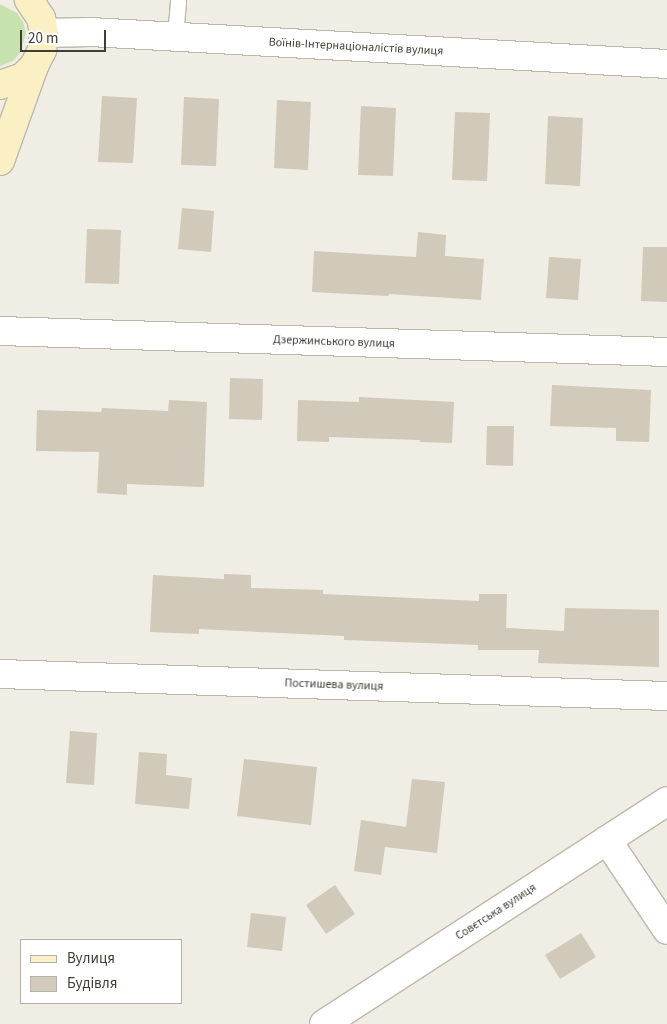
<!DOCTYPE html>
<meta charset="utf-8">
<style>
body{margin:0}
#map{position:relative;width:667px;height:1024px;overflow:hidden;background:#f0ede4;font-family:"Source Sans 3",sans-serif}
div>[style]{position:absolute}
.green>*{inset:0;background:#c8e2af}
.building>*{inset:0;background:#d1c9ba}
.roads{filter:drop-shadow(1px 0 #beb8aa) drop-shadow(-1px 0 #beb8aa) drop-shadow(0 1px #beb8aa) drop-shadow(0 -1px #beb8aa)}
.lane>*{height:15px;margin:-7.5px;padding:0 7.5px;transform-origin:7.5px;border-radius:7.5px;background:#fff}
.street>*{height:28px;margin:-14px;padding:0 14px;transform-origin:14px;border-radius:14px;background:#fff}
.secondary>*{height:28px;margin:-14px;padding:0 14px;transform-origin:14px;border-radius:14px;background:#faf0c4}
span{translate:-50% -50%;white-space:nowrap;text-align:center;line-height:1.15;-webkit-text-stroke:4.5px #fff;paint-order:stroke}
.street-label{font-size:12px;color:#423d34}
.legend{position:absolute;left:20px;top:939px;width:162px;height:65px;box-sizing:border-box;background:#fff;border:1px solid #b3b1ae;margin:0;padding:6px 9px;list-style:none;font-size:15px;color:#423d34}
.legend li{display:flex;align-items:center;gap:10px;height:25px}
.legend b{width:25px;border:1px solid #b3b1ae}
.scale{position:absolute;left:20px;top:30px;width:86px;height:22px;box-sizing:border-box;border:2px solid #423d34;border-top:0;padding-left:6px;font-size:15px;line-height:18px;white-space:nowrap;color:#423d34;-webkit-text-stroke:4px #fff;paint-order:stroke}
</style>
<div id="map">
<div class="green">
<i style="clip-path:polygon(0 4px,17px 13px,23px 22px,26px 33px,20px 53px,13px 61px,0 66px)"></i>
</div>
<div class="building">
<i style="clip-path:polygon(102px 96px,137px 98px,133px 163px,98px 162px)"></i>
<i style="clip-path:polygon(184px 97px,219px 99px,216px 166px,181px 165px)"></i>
<i style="clip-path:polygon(277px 100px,311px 102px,308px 170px,274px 168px)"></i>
<i style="clip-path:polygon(361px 106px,396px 108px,393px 176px,358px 175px)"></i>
<i style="clip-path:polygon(455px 112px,490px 113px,487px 181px,452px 180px)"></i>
<i style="clip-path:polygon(548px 116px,583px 118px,580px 186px,545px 184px)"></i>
<i style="clip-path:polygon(182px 208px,214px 211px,211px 252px,178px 249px)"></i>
<i style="clip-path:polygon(87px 229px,121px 230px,119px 284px,85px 283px)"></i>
<i style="clip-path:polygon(418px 232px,446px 235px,445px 256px,484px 259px,481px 300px,389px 294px,388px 296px,312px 292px,314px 251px,416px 257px)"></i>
<i style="clip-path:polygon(643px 247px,667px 247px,667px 302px,641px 301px)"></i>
<i style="clip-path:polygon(549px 257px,581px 259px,578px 300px,546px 298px)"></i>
<i style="clip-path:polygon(230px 378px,263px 379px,262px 420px,229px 419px)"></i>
<i style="clip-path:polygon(552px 385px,651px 390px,649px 442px,616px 441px,616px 428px,550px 426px)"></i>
<i style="clip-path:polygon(359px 397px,454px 402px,452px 443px,420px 442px,420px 440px,329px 437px,329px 442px,297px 441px,298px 400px,359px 402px)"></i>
<i style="clip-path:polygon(169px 400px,207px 402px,204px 487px,127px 484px,127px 495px,97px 493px,99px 452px,36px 451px,37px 410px,101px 412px,102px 408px,168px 411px)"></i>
<i style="clip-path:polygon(487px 426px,514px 426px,513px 466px,486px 465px)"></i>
<i style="clip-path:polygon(224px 574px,251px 575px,251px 588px,323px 590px,323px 594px,479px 601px,479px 594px,507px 594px,506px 628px,564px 631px,565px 608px,659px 610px,659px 667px,538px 663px,539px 650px,478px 650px,478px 645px,344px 640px,344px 636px,199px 629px,199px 634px,150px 632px,153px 575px,224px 579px)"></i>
<i style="clip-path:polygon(70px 731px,97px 733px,94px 785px,66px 783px)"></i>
<i style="clip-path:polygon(139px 752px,167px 754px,166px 775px,192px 778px,189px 809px,135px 804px)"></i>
<i style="clip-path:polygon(244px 759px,317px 767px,311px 825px,237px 816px)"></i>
<i style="clip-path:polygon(412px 779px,445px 782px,437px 853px,385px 847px,381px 875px,354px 871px,361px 820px,406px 827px)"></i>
<i style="clip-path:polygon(335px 885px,355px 914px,326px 934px,306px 905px)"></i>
<i style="clip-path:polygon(251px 913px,286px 917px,282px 951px,247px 947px)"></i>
<i style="clip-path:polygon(581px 933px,596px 957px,560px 979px,545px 955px)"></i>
</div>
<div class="roads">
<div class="lane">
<i style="left:175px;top:36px;width:36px;rotate:-85deg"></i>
</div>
<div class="street">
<i style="left:44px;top:33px;width:46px;rotate:-1.2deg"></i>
<i style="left:90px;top:32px;width:578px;rotate:3.17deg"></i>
<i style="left:0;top:331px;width:667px;rotate:1.8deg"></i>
<i style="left:0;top:674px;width:667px;rotate:1.89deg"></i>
<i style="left:607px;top:840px;width:108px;rotate:56.3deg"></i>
<i style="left:324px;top:1024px;width:409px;rotate:-33deg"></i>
</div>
<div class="secondary">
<i style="left:0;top:85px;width:24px;rotate:-19deg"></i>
<i style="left:23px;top:77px;width:16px;rotate:-45deg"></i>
<i style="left:34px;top:66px;width:18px;rotate:-63deg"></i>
<i style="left:42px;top:50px;width:17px;rotate:-83deg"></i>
<i style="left:44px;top:33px;width:15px;rotate:-101deg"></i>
<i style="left:41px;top:18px;width:22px;rotate:-124deg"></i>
<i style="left:0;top:161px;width:101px;rotate:-70.3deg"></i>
</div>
</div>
<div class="street-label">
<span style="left:356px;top:47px;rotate:3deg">Воїнів-Інтернаціоналістів вулиця</span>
<span style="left:334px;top:342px;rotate:2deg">Дзержинського вулиця</span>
<span style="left:334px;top:685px;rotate:2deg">Постишева вулиця</span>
<span style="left:496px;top:912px;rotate:-33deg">Совєтська вулиця</span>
</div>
<ul class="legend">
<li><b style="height:6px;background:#faf0c4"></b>Вулиця</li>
<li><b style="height:14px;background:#d1c9ba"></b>Будівля</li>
</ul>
<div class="scale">20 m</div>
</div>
